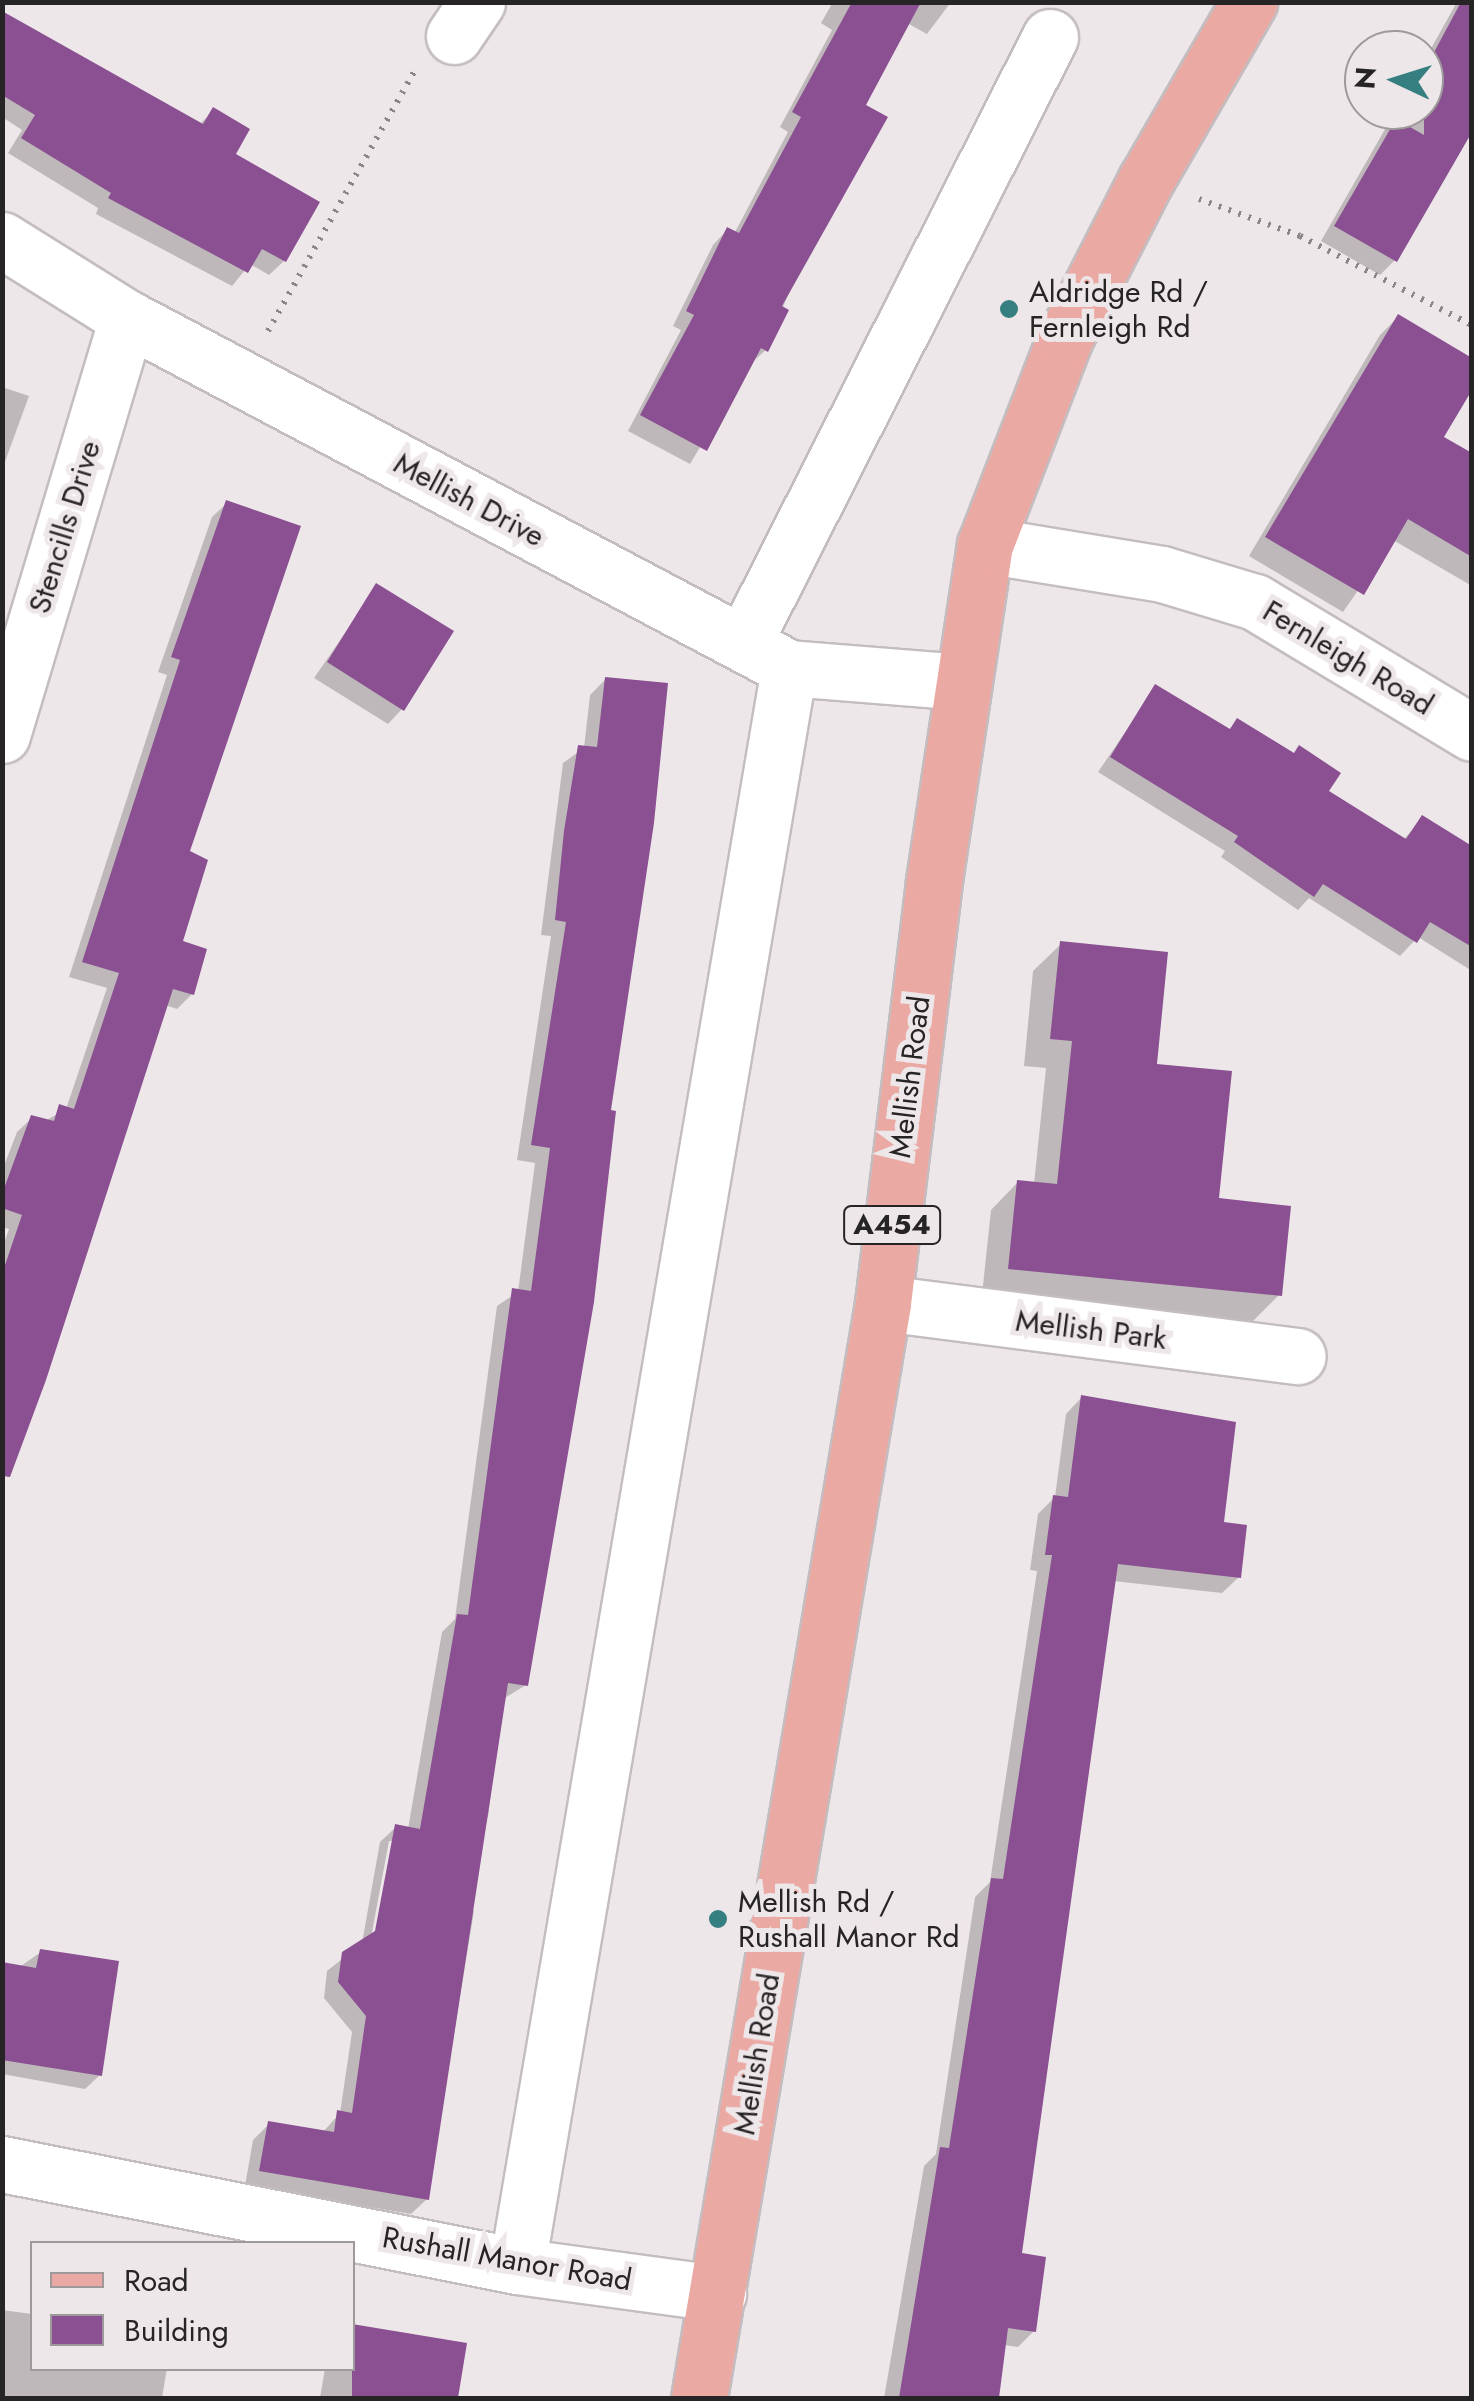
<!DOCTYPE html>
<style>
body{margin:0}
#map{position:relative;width:1474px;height:2401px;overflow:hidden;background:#eee7ea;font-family:Jost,sans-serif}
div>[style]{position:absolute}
.shadow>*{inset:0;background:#0003}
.building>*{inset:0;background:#8a5091}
.path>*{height:6px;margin-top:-3px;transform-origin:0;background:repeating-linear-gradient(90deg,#8a8587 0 2.5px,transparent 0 10.5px)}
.roads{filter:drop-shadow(2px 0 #c4bdc0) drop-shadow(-2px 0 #c4bdc0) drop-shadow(0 2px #c4bdc0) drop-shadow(0 -2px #c4bdc0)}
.minor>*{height:55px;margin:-27.5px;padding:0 27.5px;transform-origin:27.5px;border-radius:27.5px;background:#fff}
.major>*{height:55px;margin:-27.5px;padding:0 27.5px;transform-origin:27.5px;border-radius:27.5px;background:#eba9a3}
.dots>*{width:28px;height:28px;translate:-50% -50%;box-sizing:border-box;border:5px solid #eee7ea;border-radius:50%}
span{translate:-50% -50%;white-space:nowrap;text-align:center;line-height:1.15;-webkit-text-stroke:10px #eee7ea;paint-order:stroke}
.shield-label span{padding:2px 8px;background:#eee7ea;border:2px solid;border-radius:8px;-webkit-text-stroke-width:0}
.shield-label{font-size:28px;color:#262424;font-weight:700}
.poi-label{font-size:30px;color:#262424}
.left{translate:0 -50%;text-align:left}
.street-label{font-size:30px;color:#262424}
.frame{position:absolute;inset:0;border:5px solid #262424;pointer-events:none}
.legend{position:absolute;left:30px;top:2241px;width:325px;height:130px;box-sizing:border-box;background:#eee7ea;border:2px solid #9e999b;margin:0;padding:12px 18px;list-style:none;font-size:30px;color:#262424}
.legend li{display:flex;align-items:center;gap:20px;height:50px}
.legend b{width:50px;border:2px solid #9e999b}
.north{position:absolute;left:1344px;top:30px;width:100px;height:100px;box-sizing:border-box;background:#eee7ea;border:2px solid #9e999b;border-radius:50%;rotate:274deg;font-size:28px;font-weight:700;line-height:40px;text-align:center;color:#262424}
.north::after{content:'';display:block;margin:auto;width:35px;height:45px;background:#367f81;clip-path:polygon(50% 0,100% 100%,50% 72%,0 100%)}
</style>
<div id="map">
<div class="shadow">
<i style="clip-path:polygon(833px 2px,951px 2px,927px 34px,907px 23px,863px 106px,766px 350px,750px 364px,690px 464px,628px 431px,681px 330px,673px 326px,713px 245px,727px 230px,734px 234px,788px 132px,780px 127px,832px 30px,821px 23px)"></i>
<i style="clip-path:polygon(1457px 2px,1472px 2px,1395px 260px,1380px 275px,1321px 241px,1396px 110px,1424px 110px,1424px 61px)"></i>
<i style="clip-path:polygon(2px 13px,199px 125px,214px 110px,284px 261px,269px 275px,250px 264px,232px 286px,96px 214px,98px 208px,8px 153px,22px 130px,2px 117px)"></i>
<i style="clip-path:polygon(1398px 317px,1441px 437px,1472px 456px,1472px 586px,1393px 540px,1343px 612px,1249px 556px,1380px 335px)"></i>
<i style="clip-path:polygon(2px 387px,29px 396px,2px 470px)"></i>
<i style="clip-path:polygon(227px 503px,180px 943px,192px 994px,177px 1009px,165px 1005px,2px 1464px,2px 1248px,9px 1229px,2px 1227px,2px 1171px,17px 1132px,32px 1118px,45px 1121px,66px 1109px,107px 988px,69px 977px,167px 675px,158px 672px,212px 517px)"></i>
<i style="clip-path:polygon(377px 587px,402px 709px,388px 724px,314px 678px)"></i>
<i style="clip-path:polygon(evenodd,606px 679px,526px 1685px,503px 1699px,488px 1817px,481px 1825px,466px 1910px,474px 1911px,427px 2199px,411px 2214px,245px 2186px,253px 2140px,269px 2124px,322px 2133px,340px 2113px,352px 2032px,324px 1998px,327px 1971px,362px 1943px,380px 1842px,396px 1827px,408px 1829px,442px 1632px,455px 1619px,497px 1306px,518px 1292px,535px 1163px,517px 1160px,551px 936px,541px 935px,563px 763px,584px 748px,590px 695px,606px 679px,389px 1841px,394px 1841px,375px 1944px,370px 1943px,389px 1841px)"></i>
<i style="clip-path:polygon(1156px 687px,1228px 731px,1237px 721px,1326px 791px,1403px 840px,1423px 818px,1472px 849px,1472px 971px,1418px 937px,1400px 956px,1309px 898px,1298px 910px,1221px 857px,1225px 851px,1098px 772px)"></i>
<i style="clip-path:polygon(1061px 944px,1154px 1066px,1216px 1201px,1279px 1295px,1252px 1322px,982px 1295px,991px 1210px,1018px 1182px,1034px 1184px,1046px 1068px,1024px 1066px,1033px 971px)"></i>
<i style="clip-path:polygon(1082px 1397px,1221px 1524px,1239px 1577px,1222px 1593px,1113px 1581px,1019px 2256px,1034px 2331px,1018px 2347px,1004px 2345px,995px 2398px,884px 2398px,924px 2166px,936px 2154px,975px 1897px,990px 1882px,1037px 1571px,1030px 1570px,1038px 1514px,1055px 1497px,1066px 1414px)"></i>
<i style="clip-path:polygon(41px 1952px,100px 2075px,85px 2089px,2px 2074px,2px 1979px)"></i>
<i style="clip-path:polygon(2px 2310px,32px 2314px,32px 2368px,167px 2368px,162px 2398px,2px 2398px)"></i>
<i style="clip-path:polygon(464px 2345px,454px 2398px,320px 2398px,325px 2368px)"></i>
</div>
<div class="building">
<i style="clip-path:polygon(852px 2px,921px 2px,866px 105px,888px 117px,782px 306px,789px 310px,768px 352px,761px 348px,707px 451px,640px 415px,694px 315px,686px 311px,727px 227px,739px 233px,801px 117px,792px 112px)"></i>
<i style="clip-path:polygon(1461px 2px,1472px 2px,1472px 132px,1397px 262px,1334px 226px,1396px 119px,1424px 135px,1424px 71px)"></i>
<i style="clip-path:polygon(2px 11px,203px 124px,213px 107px,250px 129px,236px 154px,320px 202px,286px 262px,262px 249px,248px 273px,108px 198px,111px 193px,21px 138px,35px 115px,2px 95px)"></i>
<i style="clip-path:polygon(1398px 314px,1472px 358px,1472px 390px,1444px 437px,1472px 453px,1472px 557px,1408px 519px,1364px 595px,1265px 537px)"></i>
<i style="clip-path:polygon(226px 500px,301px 526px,190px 851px,208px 860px,183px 941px,207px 949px,194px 995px,173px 989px,46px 1380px,10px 1477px,2px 1476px,2px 1274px,22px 1215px,2px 1208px,2px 1194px,31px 1115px,54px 1121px,59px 1104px,74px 1109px,119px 973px,82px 962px,180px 660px,171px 657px)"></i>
<i style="clip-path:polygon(376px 583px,454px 631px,404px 711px,327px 662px)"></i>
<i style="clip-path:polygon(605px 677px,668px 683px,654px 823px,611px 1110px,616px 1111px,594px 1302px,528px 1686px,508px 1683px,429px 2200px,259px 2171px,268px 2121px,334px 2132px,337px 2110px,352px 2113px,366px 2016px,338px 1982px,342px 1952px,375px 1931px,395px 1824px,420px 1829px,457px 1614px,468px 1615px,512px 1288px,531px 1291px,550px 1148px,531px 1145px,566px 922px,555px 920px,564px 831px,578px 745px,597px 747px)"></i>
<i style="clip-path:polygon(1155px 684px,1230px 729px,1237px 718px,1294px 753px,1299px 745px,1341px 773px,1329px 791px,1406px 839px,1422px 815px,1472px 846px,1472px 947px,1430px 922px,1417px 943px,1323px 884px,1314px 897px,1234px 842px,1238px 836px,1110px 757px)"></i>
<i style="clip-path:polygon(1060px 941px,1168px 952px,1157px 1064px,1232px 1071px,1219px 1198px,1291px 1206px,1282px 1296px,1008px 1269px,1017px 1180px,1057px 1184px,1072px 1041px,1050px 1039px)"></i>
<i style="clip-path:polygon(1081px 1395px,1236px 1422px,1224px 1522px,1247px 1525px,1241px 1578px,1118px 1564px,1022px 2253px,1046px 2257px,1036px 2332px,1008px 2328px,999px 2398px,899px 2398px,940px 2147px,949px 2148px,991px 1878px,1003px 1879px,1052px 1555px,1045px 1555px,1053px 1495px,1068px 1497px)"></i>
<i style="clip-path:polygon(40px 1949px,119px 1961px,102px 2076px,2px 2060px,2px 1962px,36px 1968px)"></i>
<i style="clip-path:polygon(352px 2324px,467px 2343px,458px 2398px,352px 2398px)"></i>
</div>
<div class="path">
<i style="left:1199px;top:199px;width:108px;rotate:20.1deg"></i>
<i style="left:1300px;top:236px;width:194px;rotate:27.4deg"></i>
<i style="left:268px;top:331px;width:297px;rotate:-60.6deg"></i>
</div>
<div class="roads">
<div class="minor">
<i style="left:454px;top:36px;width:41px;rotate:-55.9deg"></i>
<i style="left:2px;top:240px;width:147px;rotate:32deg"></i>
<i style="left:127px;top:318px;width:749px;rotate:27.87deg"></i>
<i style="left:789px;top:668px;width:174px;rotate:4.6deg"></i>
<i style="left:985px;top:545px;width:179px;rotate:9.3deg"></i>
<i style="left:1162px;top:574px;width:97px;rotate:16.8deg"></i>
<i style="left:1255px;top:602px;width:253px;rotate:31.1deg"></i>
<i style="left:744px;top:642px;width:678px;rotate:-63.17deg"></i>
<i style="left:2px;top:735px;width:435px;rotate:-73.3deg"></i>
<i style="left:883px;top:1303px;width:418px;rotate:7.3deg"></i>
<i style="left:2px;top:2164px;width:525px;rotate:11.2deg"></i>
<i style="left:517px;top:2266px;width:203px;rotate:7.7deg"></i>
<i style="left:517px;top:2266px;width:1621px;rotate:-80.34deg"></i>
</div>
<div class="major">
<i style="left:699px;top:2398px;width:1110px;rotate:-80.46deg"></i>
<i style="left:883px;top:1303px;width:425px;rotate:-83.1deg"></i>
<i style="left:934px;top:881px;width:340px;rotate:-81.4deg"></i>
<i style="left:985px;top:545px;width:222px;rotate:-68.9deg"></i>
<i style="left:1065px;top:338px;width:178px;rotate:-62.9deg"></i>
<i style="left:1146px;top:180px;width:206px;rotate:-59.9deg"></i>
</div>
</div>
<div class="dots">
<i style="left:1009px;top:309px;background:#367f81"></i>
<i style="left:718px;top:1919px;background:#367f81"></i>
</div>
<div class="shield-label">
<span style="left:892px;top:1225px">A454</span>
</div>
<div class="poi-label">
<span class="left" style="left:1029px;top:309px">Aldridge Rd /<br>Fernleigh Rd</span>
<span class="left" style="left:738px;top:1919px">Mellish Rd /<br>Rushall Manor Rd</span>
</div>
<div class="street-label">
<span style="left:469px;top:500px;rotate:28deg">Mellish Drive</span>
<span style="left:65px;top:527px;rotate:-73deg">Stencills Drive</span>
<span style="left:1348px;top:658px;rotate:31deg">Fernleigh Road</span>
<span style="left:910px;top:1077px;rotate:-83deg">Mellish Road</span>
<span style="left:1091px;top:1330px;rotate:7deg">Mellish Park</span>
<span style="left:757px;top:2054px;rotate:-81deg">Mellish Road</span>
<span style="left:507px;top:2259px;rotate:10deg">Rushall Manor Road</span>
</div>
<div class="frame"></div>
<ul class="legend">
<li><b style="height:12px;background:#eba9a3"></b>Road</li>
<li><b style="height:28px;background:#8a5091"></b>Building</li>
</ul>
<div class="north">N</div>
</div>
